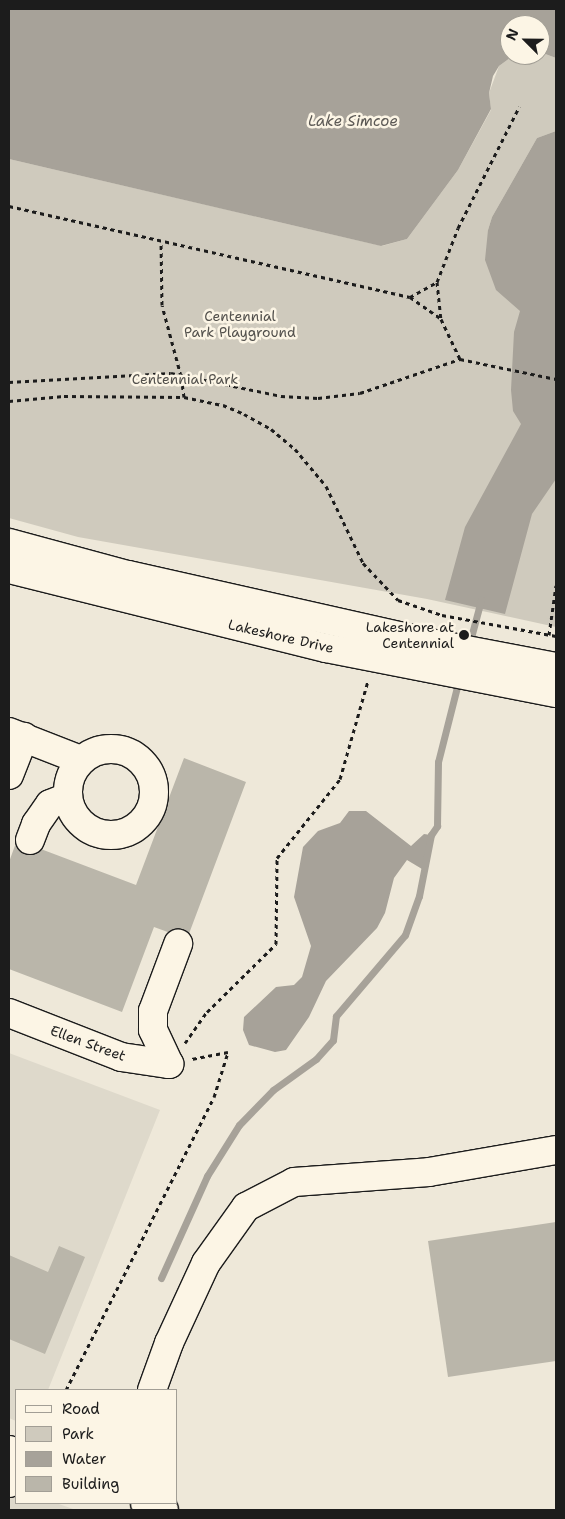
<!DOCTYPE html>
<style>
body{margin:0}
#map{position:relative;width:565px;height:1519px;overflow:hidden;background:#eee8d9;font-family:"Shantell Sans",sans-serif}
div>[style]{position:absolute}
.built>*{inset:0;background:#ded9cb}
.green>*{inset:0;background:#cfcabd}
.water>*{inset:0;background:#a7a299}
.stream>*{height:7px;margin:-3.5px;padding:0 3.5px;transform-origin:3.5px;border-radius:3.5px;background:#a7a299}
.building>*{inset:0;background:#bab6aa}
.path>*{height:3px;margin-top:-1.5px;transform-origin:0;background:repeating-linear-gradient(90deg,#1c1c1c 0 4px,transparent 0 8px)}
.roads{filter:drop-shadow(1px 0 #1c1c1c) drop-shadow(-1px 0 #1c1c1c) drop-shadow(0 1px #1c1c1c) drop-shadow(0 -1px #1c1c1c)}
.minor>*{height:28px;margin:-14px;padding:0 14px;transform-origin:14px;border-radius:14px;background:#fcf5e5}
.minor>.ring{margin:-14px;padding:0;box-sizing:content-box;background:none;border:28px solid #fcf5e5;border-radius:50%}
.major>*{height:28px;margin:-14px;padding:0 14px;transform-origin:14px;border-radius:14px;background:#fcf5e5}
.dots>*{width:14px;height:14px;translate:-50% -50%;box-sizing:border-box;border:2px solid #fcf5e5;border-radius:50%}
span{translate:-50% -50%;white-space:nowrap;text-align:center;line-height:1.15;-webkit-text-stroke:5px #fcf5e5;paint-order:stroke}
.park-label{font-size:14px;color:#52504c}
.poi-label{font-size:14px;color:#1c1c1c}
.right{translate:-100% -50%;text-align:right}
.street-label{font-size:14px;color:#1c1c1c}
.water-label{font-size:15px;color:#5b5854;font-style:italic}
.frame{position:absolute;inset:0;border:10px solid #1c1c1c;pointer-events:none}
.legend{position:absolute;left:15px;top:1389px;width:162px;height:115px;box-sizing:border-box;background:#fcf5e5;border:1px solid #a29e95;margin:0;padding:6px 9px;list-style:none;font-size:15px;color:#1c1c1c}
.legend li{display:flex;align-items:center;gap:10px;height:25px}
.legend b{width:25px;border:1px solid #a29e95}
.north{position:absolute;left:500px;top:15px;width:50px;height:50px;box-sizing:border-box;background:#fcf5e5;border:1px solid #a29e95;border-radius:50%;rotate:293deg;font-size:14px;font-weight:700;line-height:20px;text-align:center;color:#1c1c1c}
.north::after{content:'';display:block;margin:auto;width:18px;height:22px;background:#1c1c1c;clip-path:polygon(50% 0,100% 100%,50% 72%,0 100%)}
</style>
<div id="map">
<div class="built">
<i style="clip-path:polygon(9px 1053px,160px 1110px,48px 1390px,16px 1390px,16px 1421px,9px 1418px)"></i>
<i style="clip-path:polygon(9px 1485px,16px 1488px,16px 1503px,56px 1503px,76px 1510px,9px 1510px)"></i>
</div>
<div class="green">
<i style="clip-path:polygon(540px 52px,556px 58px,556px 131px,537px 138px,492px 217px,488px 230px,556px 314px,556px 627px,427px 599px,78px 537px,9px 518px,9px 159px,382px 246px,407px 239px,458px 170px,491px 110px,489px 93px,499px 66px,514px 55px,540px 55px)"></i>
</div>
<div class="water">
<i style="clip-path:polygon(9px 9px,556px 9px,556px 58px,540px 52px,540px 25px,510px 25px,510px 55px,514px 55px,499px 66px,493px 76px,489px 93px,491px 109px,458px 170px,407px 239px,381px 246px,9px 159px)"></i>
<i style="clip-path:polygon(556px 131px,556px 479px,532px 514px,505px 614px,445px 600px,465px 527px,521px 424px,513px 411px,511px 390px,514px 332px,520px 311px,496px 290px,485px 260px,488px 230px,492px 217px,537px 138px)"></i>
<i style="clip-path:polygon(349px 811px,366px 811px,411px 846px,424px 834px,431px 835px,429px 852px,422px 869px,407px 860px,394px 878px,385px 913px,377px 928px,326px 981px,309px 1017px,286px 1050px,275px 1052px,249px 1045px,243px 1030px,244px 1017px,276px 987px,294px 985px,302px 977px,311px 946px,294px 897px,303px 847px,318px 831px,340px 823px)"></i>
</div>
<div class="stream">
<i style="left:469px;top:645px;width:47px;rotate:-75.1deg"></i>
<i style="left:161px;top:1278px;width:112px;rotate:-65.7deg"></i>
<i style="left:207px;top:1176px;width:60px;rotate:-57.9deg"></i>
<i style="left:239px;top:1125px;width:49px;rotate:-45.8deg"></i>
<i style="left:273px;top:1090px;width:53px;rotate:-35.8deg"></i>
<i style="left:316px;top:1059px;width:25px;rotate:-48deg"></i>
<i style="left:333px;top:1040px;width:24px;rotate:-83deg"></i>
<i style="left:336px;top:1016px;width:106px;rotate:-49.6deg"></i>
<i style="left:405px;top:935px;width:41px;rotate:-70.3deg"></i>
<i style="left:419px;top:896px;width:62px;rotate:-78.9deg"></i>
<i style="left:431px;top:835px;width:11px;rotate:-56deg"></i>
<i style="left:437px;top:826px;width:64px;rotate:-89.1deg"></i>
<i style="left:438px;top:762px;width:86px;rotate:-75.8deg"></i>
</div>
<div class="building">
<i style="clip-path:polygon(184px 758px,246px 782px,187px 939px,154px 927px,122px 1012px,9px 969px,9px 862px,17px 840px,136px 885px)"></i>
<i style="clip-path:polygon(556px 1222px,556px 1361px,448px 1377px,428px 1241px)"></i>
<i style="clip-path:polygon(59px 1246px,85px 1257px,45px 1354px,9px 1339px,9px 1255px,48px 1272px)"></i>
</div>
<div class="path">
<i style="left:9px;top:206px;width:411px;rotate:12.8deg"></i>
<i style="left:410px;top:297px;width:38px;rotate:35deg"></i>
<i style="left:441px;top:319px;width:44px;rotate:64.6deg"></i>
<i style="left:437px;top:282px;width:58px;rotate:-68.7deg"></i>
<i style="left:458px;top:228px;width:136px;rotate:-63.2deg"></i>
<i style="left:410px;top:297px;width:31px;rotate:-29deg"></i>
<i style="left:437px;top:282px;width:37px;rotate:84deg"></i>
<i style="left:9px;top:382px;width:162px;rotate:-3.2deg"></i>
<i style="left:171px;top:373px;width:112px;rotate:11.8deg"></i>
<i style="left:281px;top:396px;width:37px;rotate:3deg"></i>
<i style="left:318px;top:398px;width:42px;rotate:-6.8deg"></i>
<i style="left:360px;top:393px;width:106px;rotate:-18.8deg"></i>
<i style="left:460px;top:359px;width:98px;rotate:11.8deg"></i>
<i style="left:184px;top:397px;width:40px;rotate:12deg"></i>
<i style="left:223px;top:405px;width:23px;rotate:23deg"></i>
<i style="left:244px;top:414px;width:31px;rotate:29deg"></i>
<i style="left:271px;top:429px;width:31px;rotate:40deg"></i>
<i style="left:295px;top:449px;width:48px;rotate:50deg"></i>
<i style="left:326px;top:486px;width:85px;rotate:64.3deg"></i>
<i style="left:363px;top:563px;width:51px;rotate:46.6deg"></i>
<i style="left:398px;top:600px;width:46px;rotate:18.8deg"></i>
<i style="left:442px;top:615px;width:116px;rotate:10.4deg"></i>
<i style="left:9px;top:401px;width:55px;rotate:-5.2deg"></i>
<i style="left:64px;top:396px;width:120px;rotate:0.5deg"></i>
<i style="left:184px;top:397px;width:21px;rotate:-98deg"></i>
<i style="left:181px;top:376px;width:73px;rotate:-105deg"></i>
<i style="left:162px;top:305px;width:64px;rotate:-90.9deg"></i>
<i style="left:549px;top:635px;width:50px;rotate:-82deg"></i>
<i style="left:185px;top:1043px;width:38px;rotate:-55deg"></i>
<i style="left:207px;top:1012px;width:97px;rotate:-44.6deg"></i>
<i style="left:276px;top:944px;width:86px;rotate:-89.3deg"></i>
<i style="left:277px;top:858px;width:101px;rotate:-51.4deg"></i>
<i style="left:340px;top:779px;width:102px;rotate:-74.1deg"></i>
<i style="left:66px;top:1390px;width:328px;rotate:-63.2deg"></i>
<i style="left:214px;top:1097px;width:47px;rotate:-72.7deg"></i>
<i style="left:228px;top:1052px;width:37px;rotate:169deg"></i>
</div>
<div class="roads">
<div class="minor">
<i style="left:9px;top:732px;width:77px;rotate:21.3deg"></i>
<i class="ring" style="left:68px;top:749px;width:58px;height:58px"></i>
<i style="left:9px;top:775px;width:41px;rotate:-68.5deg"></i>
<i style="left:30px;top:840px;width:17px;rotate:-69deg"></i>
<i style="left:36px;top:824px;width:24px;rotate:-55deg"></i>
<i style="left:50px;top:804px;width:19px;rotate:-21deg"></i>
<i style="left:9px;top:1013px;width:120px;rotate:21.4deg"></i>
<i style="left:121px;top:1057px;width:49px;rotate:8.3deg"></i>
<i style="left:169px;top:1064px;width:38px;rotate:-115deg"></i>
<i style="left:153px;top:1030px;width:19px;rotate:-90deg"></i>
<i style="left:153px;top:1011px;width:72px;rotate:-69.5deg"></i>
<i style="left:152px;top:1390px;width:50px;rotate:-70.1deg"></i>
<i style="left:169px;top:1343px;width:88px;rotate:-65.2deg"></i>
<i style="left:206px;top:1263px;width:69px;rotate:-54.5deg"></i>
<i style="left:246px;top:1207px;width:54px;rotate:-27.5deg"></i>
<i style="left:294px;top:1182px;width:135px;rotate:-4.2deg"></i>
<i style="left:429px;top:1172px;width:129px;rotate:-9.8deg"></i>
<i style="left:9px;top:1483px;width:20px;rotate:-70deg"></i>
</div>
<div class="major">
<i style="left:9px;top:543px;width:123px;rotate:15.1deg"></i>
<i style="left:128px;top:575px;width:315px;rotate:12.7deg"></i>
<i style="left:435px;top:644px;width:123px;rotate:10.8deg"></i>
<i style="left:9px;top:569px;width:327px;rotate:14deg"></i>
<i style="left:326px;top:648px;width:234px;rotate:11.1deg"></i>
<i style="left:9px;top:1450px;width:8px;rotate:23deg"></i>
<i style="left:145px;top:1503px;width:20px;rotate:20deg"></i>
</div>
</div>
<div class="dots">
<i style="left:464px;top:635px;background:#1c1c1c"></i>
</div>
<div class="park-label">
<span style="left:240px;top:324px">Centennial<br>Park Playground</span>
<span style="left:185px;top:379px">Centennial Park</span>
</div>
<div class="poi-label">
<span class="right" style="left:454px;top:635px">Lakeshore at<br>Centennial</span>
</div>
<div class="street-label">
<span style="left:281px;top:636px;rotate:13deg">Lakeshore Drive</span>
<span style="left:88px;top:1043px;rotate:20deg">Ellen Street</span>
</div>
<div class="water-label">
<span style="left:353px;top:122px">Lake Simcoe</span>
</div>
<div class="frame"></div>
<ul class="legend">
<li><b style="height:6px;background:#fcf5e5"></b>Road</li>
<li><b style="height:14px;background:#cfcabd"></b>Park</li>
<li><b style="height:14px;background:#a7a299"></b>Water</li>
<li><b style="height:14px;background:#bab6aa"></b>Building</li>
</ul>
<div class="north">N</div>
</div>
